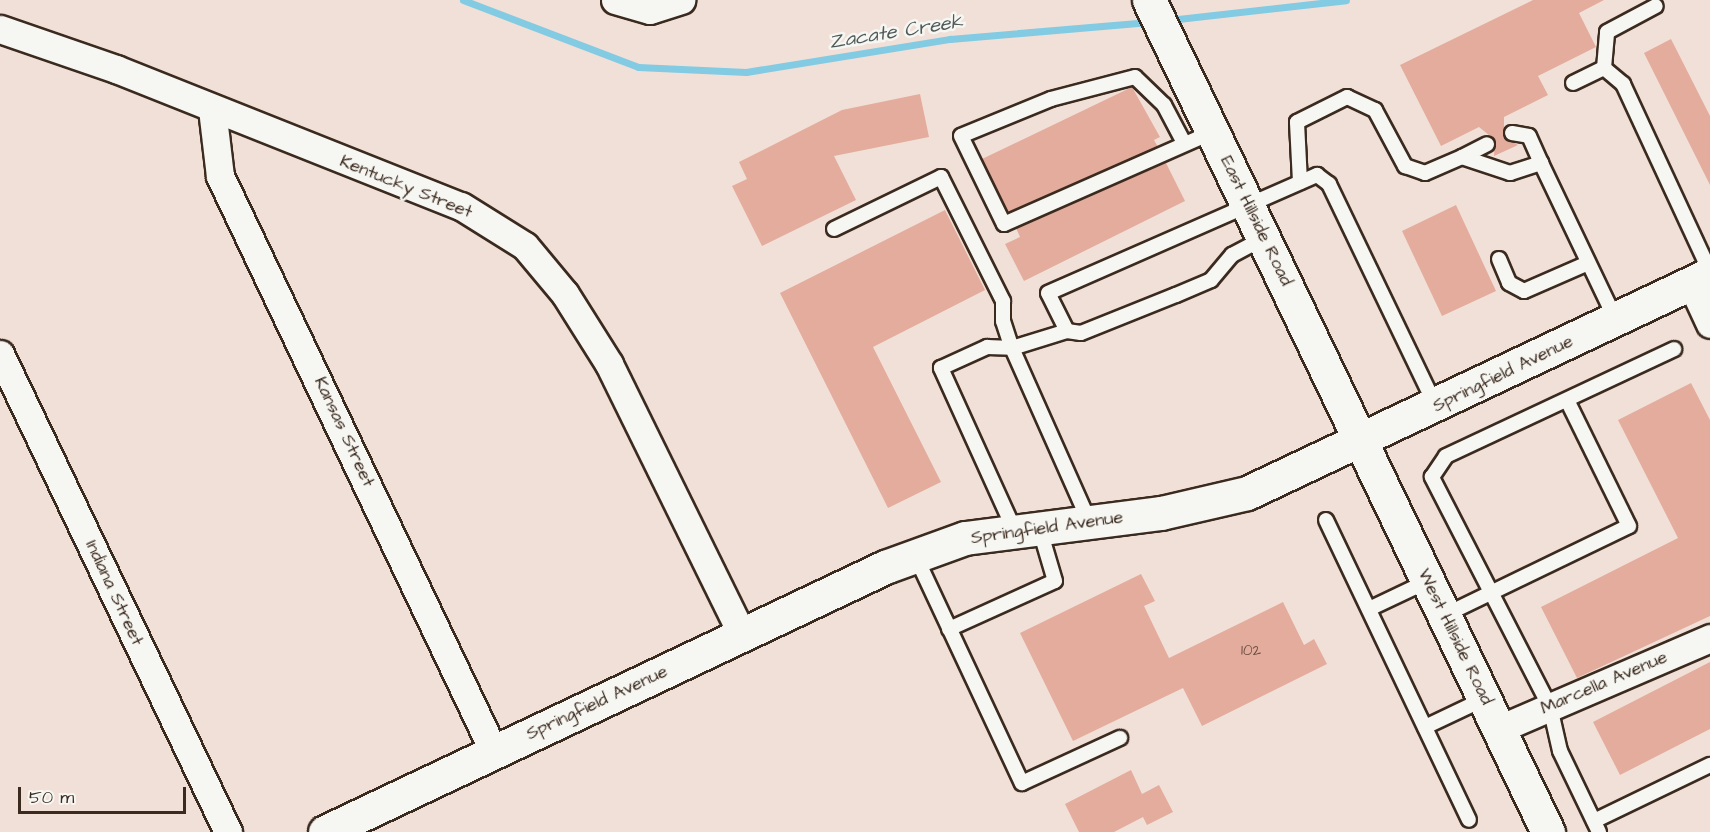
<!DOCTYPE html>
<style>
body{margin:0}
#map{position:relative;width:1710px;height:832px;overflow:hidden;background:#f1e0d8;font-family:"Architects Daughter",sans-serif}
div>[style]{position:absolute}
.stream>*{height:7px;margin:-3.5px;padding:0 3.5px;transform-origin:3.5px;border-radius:3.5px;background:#82cbe2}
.building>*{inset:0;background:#e4ac9c}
.roads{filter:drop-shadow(2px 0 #3b2a1e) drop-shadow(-2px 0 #3b2a1e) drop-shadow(0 2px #3b2a1e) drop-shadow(0 -2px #3b2a1e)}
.lane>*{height:14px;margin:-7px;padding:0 7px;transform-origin:7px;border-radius:7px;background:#f6f6f2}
.street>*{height:27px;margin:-13.5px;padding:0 13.5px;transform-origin:13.5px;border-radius:13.5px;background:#f6f6f2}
.secondary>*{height:33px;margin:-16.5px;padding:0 16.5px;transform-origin:16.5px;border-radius:16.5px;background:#f6f6f2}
span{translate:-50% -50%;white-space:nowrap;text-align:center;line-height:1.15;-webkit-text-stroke:5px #f6f6f2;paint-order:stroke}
.number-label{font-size:15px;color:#654a3e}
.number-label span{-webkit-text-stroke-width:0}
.street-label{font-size:18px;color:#3b2a1e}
.water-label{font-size:20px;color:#505a59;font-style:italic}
.scale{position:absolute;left:18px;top:787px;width:168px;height:27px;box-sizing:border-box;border:3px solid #3b2a1e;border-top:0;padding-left:8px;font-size:18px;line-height:21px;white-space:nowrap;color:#3b2a1e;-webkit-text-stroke:4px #f6f6f2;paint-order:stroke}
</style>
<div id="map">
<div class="stream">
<i style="left:463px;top:0;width:187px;rotate:20.9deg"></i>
<i style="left:638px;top:67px;width:108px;rotate:2.7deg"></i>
<i style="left:746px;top:72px;width:207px;rotate:-9.2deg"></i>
<i style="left:950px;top:39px;width:200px;rotate:-4.9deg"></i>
<i style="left:1169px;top:20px;width:178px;rotate:-6.4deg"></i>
</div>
<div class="building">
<i style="clip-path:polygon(1533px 0,1604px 0,1579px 13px,1596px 47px,1538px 76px,1548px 95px,1504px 117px,1504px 137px,1518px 145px,1494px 156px,1495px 140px,1479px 127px,1441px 146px,1400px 65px)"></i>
<i style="clip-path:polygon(1671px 39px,1710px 116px,1710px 185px,1644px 53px)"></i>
<i style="clip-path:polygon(1132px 87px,1160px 137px,1154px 140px,1158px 147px,1008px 212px,982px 159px)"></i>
<i style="clip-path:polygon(920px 94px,929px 137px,834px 156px,856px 200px,762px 246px,732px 186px,747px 179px,739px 162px,842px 110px)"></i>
<i style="clip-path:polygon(1166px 163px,1185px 201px,1024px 281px,1005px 244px,1020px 237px,1016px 228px)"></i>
<i style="clip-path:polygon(1456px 205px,1496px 291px,1442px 316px,1402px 231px)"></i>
<i style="clip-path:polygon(945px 210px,985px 290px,873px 347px,941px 482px,888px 508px,780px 293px)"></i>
<i style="clip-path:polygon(1691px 383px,1710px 420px,1710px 616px,1577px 678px,1541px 607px,1678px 538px,1618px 420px)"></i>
<i style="clip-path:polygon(1141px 574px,1155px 601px,1144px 606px,1169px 658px,1283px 602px,1304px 645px,1314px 639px,1327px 664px,1202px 726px,1183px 688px,1073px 741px,1020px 633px)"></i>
<i style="clip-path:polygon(1710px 662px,1710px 729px,1620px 775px,1593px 722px)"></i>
<i style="clip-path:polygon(1131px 770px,1142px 794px,1159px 785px,1173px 812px,1147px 825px,1143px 817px,1114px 832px,1079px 832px,1065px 804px)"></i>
</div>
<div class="roads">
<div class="lane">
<i style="left:1604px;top:68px;width:36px;rotate:-85deg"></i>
<i style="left:1607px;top:32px;width:55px;rotate:-28deg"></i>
<i style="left:1573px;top:83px;width:34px;rotate:-26deg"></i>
<i style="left:1604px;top:68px;width:25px;rotate:40deg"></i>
<i style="left:1623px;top:84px;width:206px;rotate:65.1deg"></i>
<i style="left:1512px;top:133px;width:17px;rotate:10deg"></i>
<i style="left:1529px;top:136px;width:30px;rotate:66deg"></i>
<i style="left:1183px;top:141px;width:41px;rotate:-117.8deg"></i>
<i style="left:1164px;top:105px;width:40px;rotate:-136deg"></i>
<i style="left:1135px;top:77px;width:87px;rotate:165.3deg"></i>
<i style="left:1051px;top:99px;width:97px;rotate:157.7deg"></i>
<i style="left:961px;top:136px;width:98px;rotate:64deg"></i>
<i style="left:1004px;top:224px;width:228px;rotate:-23.8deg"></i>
<i style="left:1462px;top:157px;width:28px;rotate:-27deg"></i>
<i style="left:1300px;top:182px;width:60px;rotate:-92.9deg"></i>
<i style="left:1297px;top:122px;width:56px;rotate:-26.6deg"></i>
<i style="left:1347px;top:97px;width:31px;rotate:25deg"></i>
<i style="left:1375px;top:110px;width:64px;rotate:61.8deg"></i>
<i style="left:1405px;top:166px;width:21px;rotate:19deg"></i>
<i style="left:1425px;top:173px;width:40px;rotate:-23.4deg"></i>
<i style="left:1462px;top:157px;width:51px;rotate:18.4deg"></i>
<i style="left:1510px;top:173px;width:33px;rotate:-18deg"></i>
<i style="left:1541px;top:163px;width:174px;rotate:64.5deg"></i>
<i style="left:834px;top:229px;width:119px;rotate:-25.9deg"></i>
<i style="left:941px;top:177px;width:139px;rotate:63.4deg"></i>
<i style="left:1003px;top:301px;width:20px;rotate:90deg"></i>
<i style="left:1003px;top:321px;width:28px;rotate:72deg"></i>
<i style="left:1012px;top:348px;width:189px;rotate:66deg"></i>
<i style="left:1499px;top:259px;width:26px;rotate:67deg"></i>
<i style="left:1509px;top:283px;width:17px;rotate:28deg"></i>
<i style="left:1524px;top:291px;width:70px;rotate:-23.6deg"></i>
<i style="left:1067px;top:331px;width:42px;rotate:-116.6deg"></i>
<i style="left:1048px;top:293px;width:294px;rotate:-23.7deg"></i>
<i style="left:1317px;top:175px;width:15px;rotate:37deg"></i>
<i style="left:1329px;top:184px;width:244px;rotate:64.3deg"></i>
<i style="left:1326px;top:520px;width:332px;rotate:64.5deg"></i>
<i style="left:1014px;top:529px;width:177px;rotate:-114.4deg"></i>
<i style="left:941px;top:368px;width:51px;rotate:-24.5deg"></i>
<i style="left:987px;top:347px;width:25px;rotate:2deg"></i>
<i style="left:1012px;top:348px;width:58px;rotate:-17.2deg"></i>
<i style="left:1067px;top:331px;width:14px;rotate:8deg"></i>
<i style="left:1081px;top:333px;width:102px;rotate:-21.8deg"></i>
<i style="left:1176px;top:295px;width:38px;rotate:-23deg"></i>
<i style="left:1211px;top:280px;width:33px;rotate:-50deg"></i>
<i style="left:1232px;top:255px;width:36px;rotate:-28deg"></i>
<i style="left:915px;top:555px;width:252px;rotate:64.9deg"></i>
<i style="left:1022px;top:783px;width:108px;rotate:-24.7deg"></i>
<i style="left:1369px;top:609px;width:65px;rotate:-25.4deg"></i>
<i style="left:1445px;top:615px;width:204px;rotate:-25.8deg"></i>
<i style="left:1629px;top:526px;width:140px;rotate:-116.2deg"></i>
<i style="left:949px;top:629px;width:116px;rotate:-24.4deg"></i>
<i style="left:1055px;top:581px;width:56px;rotate:-106.5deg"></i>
<i style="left:1425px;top:727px;width:65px;rotate:-25.4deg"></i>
<i style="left:1594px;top:821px;width:129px;rotate:-25.8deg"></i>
<i style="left:1599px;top:832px;width:90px;rotate:-115.7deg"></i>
<i style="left:1560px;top:751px;width:45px;rotate:-102.8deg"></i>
<i style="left:1550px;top:707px;width:259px;rotate:-117.2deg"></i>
<i style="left:1432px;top:477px;width:25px;rotate:-56deg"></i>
<i style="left:1446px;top:456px;width:252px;rotate:-25.1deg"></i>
</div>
<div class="street">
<i style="left:615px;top:0;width:36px;rotate:16deg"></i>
<i style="left:650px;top:10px;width:33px;rotate:-18deg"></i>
<i style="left:0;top:29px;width:123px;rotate:19deg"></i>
<i style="left:116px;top:69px;width:371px;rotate:21.7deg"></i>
<i style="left:461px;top:206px;width:75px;rotate:32deg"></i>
<i style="left:525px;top:246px;width:62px;rotate:50.2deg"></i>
<i style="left:565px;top:294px;width:83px;rotate:57.8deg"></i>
<i style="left:609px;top:364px;width:301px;rotate:63.8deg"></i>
<i style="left:212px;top:109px;width:67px;rotate:83.2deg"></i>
<i style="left:220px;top:176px;width:638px;rotate:64.56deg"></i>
<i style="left:1691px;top:283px;width:45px;rotate:65.1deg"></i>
<i style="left:0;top:354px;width:530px;rotate:64.5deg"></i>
<i style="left:1499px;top:729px;width:230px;rotate:-23.3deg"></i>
</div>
<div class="secondary">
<i style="left:1149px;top:0;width:923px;rotate:64.38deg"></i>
<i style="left:325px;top:832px;width:620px;rotate:-25.32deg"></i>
<i style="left:885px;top:567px;width:85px;rotate:-19.9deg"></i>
<i style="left:965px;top:538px;width:198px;rotate:-7.3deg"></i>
<i style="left:1161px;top:513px;width:88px;rotate:-13.1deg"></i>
<i style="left:1247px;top:493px;width:512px;rotate:-25.31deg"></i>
</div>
</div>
<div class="number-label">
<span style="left:1251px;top:651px">102</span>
</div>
<div class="street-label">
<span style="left:406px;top:187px;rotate:22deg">Kentucky Street</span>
<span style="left:1256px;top:221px;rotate:64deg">East Hillside Road</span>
<span style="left:1503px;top:374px;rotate:-26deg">Springfield Avenue</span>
<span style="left:344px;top:432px;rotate:65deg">Kansas Street</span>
<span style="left:1047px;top:528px;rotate:-8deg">Springfield Avenue</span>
<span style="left:114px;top:593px;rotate:65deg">Indiana Street</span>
<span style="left:1455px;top:637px;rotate:64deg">West Hillside Road</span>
<span style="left:1604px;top:683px;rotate:-23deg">Marcella Avenue</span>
<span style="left:597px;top:703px;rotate:-25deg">Springfield Avenue</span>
</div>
<div class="water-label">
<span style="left:896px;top:32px;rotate:-9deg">Zacate Creek</span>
</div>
<div class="scale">50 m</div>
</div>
